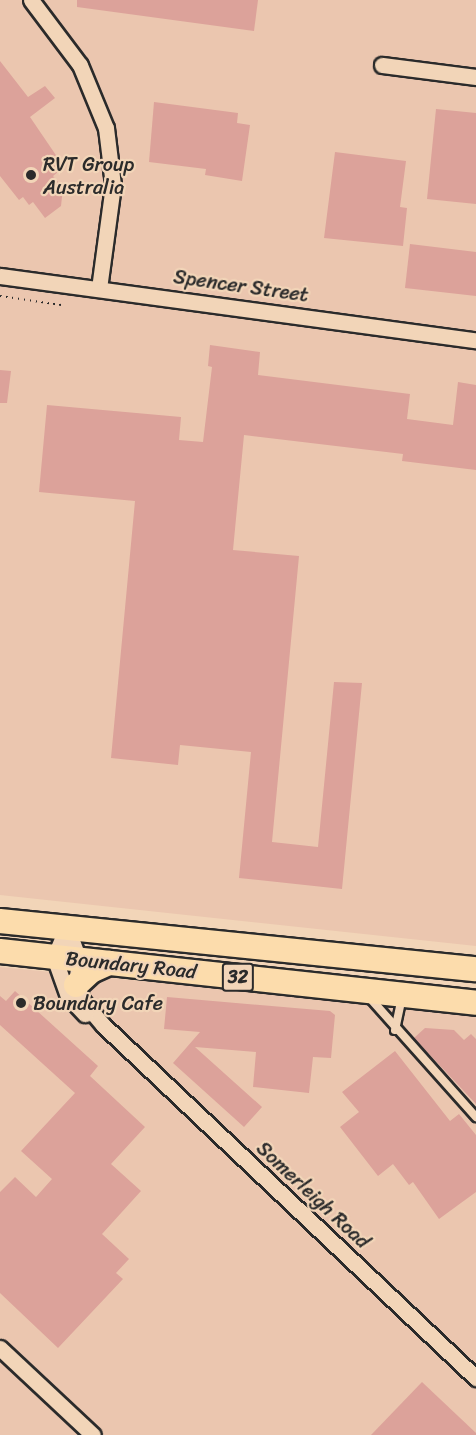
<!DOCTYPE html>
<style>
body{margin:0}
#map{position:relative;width:476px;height:1435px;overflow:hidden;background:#f2d5b8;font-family:Sriracha,sans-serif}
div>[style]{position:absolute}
.built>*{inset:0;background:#ebc6af}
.building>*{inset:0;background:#dca29a}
.path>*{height:2px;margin-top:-1px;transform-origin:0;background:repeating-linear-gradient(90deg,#2b2b2b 0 1.5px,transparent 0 6px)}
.roads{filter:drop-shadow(2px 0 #2b2b2b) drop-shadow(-2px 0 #2b2b2b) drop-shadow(0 2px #2b2b2b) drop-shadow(0 -2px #2b2b2b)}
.lane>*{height:8px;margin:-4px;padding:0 4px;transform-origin:4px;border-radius:4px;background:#f2d5b8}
.street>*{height:15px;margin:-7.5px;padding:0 7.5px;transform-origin:7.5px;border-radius:7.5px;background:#f2d5b8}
.primary>*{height:24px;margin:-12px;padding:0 12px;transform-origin:12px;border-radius:12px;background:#fcdcac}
.dots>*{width:16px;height:16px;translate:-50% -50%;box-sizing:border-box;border:3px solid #f2d5b8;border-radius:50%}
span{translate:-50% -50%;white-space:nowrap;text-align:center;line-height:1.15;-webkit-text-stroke:4.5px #f2d5b8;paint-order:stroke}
.shield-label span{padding:2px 4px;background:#f2d5b8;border:2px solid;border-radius:4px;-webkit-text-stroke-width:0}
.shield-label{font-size:18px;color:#2b2b2b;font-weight:700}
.poi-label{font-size:20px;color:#2b2b2b}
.left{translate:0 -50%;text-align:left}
.street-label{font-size:20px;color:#2b2b2b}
</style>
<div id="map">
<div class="built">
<i style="clip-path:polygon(0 0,476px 0,476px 946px,0 895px)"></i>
<i style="clip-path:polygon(0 967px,476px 1014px,476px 1435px,0 1435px)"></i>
</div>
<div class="building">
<i style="clip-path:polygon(77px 0,258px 0,254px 31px,77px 7px)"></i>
<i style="clip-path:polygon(0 61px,28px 97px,45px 86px,55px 98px,30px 117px,64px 167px,53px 176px,63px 188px,61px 206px,45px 218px,33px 202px,29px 205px,23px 197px,19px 200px,0 176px)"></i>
<i style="clip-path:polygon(154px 102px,238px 113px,237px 123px,250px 125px,242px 181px,205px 175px,206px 169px,149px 162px)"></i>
<i style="clip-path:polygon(436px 109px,476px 113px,476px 204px,427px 199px)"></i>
<i style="clip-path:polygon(335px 152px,406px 161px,400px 207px,407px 208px,403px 246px,324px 238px)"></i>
<i style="clip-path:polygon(410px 244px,476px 252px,476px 296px,405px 288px)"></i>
<i style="clip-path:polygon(210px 345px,260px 352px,258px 375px,410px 394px,407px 419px,453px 425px,458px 382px,476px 385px,476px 470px,402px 461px,403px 454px,244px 435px,233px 550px,299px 556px,272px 842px,318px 847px,334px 682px,362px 683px,342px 889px,239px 878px,251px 752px,180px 745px,178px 765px,111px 758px,135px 501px,39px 492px,47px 405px,181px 417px,179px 440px,203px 442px,212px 367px,208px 366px)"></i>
<i style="clip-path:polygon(0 370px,11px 371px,7px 403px,0 403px)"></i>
<i style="clip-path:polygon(15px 991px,98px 1066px,90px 1076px,145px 1127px,111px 1164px,141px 1191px,102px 1234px,129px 1259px,116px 1273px,123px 1279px,58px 1348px,0 1293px,0 1192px,15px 1177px,36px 1197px,52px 1179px,21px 1151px,75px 1093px,0 1025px,0 996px,6px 1001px)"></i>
<i style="clip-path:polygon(167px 997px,330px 1011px,335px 1015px,331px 1058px,313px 1057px,309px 1093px,253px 1087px,256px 1052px,195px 1047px,262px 1107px,244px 1127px,173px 1063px,200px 1032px,164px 1029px)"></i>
<i style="clip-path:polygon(425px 1028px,454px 1030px,464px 1040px,471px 1034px,476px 1039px,476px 1104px,414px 1038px)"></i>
<i style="clip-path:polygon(395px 1051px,450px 1121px,459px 1114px,476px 1135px,476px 1192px,439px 1219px,413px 1182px,409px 1185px,393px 1164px,378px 1176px,340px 1127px,359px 1112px,342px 1092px)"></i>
<i style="clip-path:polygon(422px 1382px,476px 1433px,476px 1435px,371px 1435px)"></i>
</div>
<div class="path">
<i style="left:0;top:296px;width:62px;rotate:8.4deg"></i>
</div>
<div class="roads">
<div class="lane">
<i style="left:369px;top:997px;width:161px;rotate:48.3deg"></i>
<i style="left:395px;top:1030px;width:33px;rotate:-78deg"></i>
</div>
<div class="street">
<i style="left:31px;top:0;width:81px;rotate:53deg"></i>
<i style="left:80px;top:65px;width:68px;rotate:67.6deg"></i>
<i style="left:106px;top:128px;width:57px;rotate:83deg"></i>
<i style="left:113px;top:185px;width:104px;rotate:97.7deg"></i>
<i style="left:382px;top:65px;width:95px;rotate:7.3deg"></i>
<i style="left:0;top:276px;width:480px;rotate:7.7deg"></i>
<i style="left:67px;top:927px;width:35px;rotate:70deg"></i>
<i style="left:79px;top:960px;width:25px;rotate:97deg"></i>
<i style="left:76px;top:985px;width:16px;rotate:68deg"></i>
<i style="left:82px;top:1000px;width:33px;rotate:50deg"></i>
<i style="left:103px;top:1025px;width:514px;rotate:43.42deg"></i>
<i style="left:67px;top:927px;width:33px;rotate:113deg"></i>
<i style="left:54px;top:957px;width:41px;rotate:70.3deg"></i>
<i style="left:68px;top:996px;width:25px;rotate:47deg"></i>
<i style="left:0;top:1348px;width:127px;rotate:43.1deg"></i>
</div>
<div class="primary">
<i style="left:0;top:921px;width:478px;rotate:5.8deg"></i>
<i style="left:0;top:951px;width:479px;rotate:6.2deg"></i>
<i style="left:76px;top:985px;width:21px;rotate:-43deg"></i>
<i style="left:91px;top:971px;width:20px;rotate:-24deg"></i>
</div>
</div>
<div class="dots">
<i style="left:31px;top:175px;background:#2b2b2b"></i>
<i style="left:21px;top:1003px;background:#2b2b2b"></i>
</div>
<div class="shield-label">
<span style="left:238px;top:977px">32</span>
</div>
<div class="poi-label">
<span class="left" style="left:43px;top:176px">RVT Group<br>Australia</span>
<span class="left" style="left:33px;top:1003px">Boundary Cafe</span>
</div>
<div class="street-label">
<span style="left:241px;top:286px;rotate:8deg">Spencer Street</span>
<span style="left:131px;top:965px;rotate:6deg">Boundary Road</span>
<span style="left:313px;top:1195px;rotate:43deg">Somerleigh Road</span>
</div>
</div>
